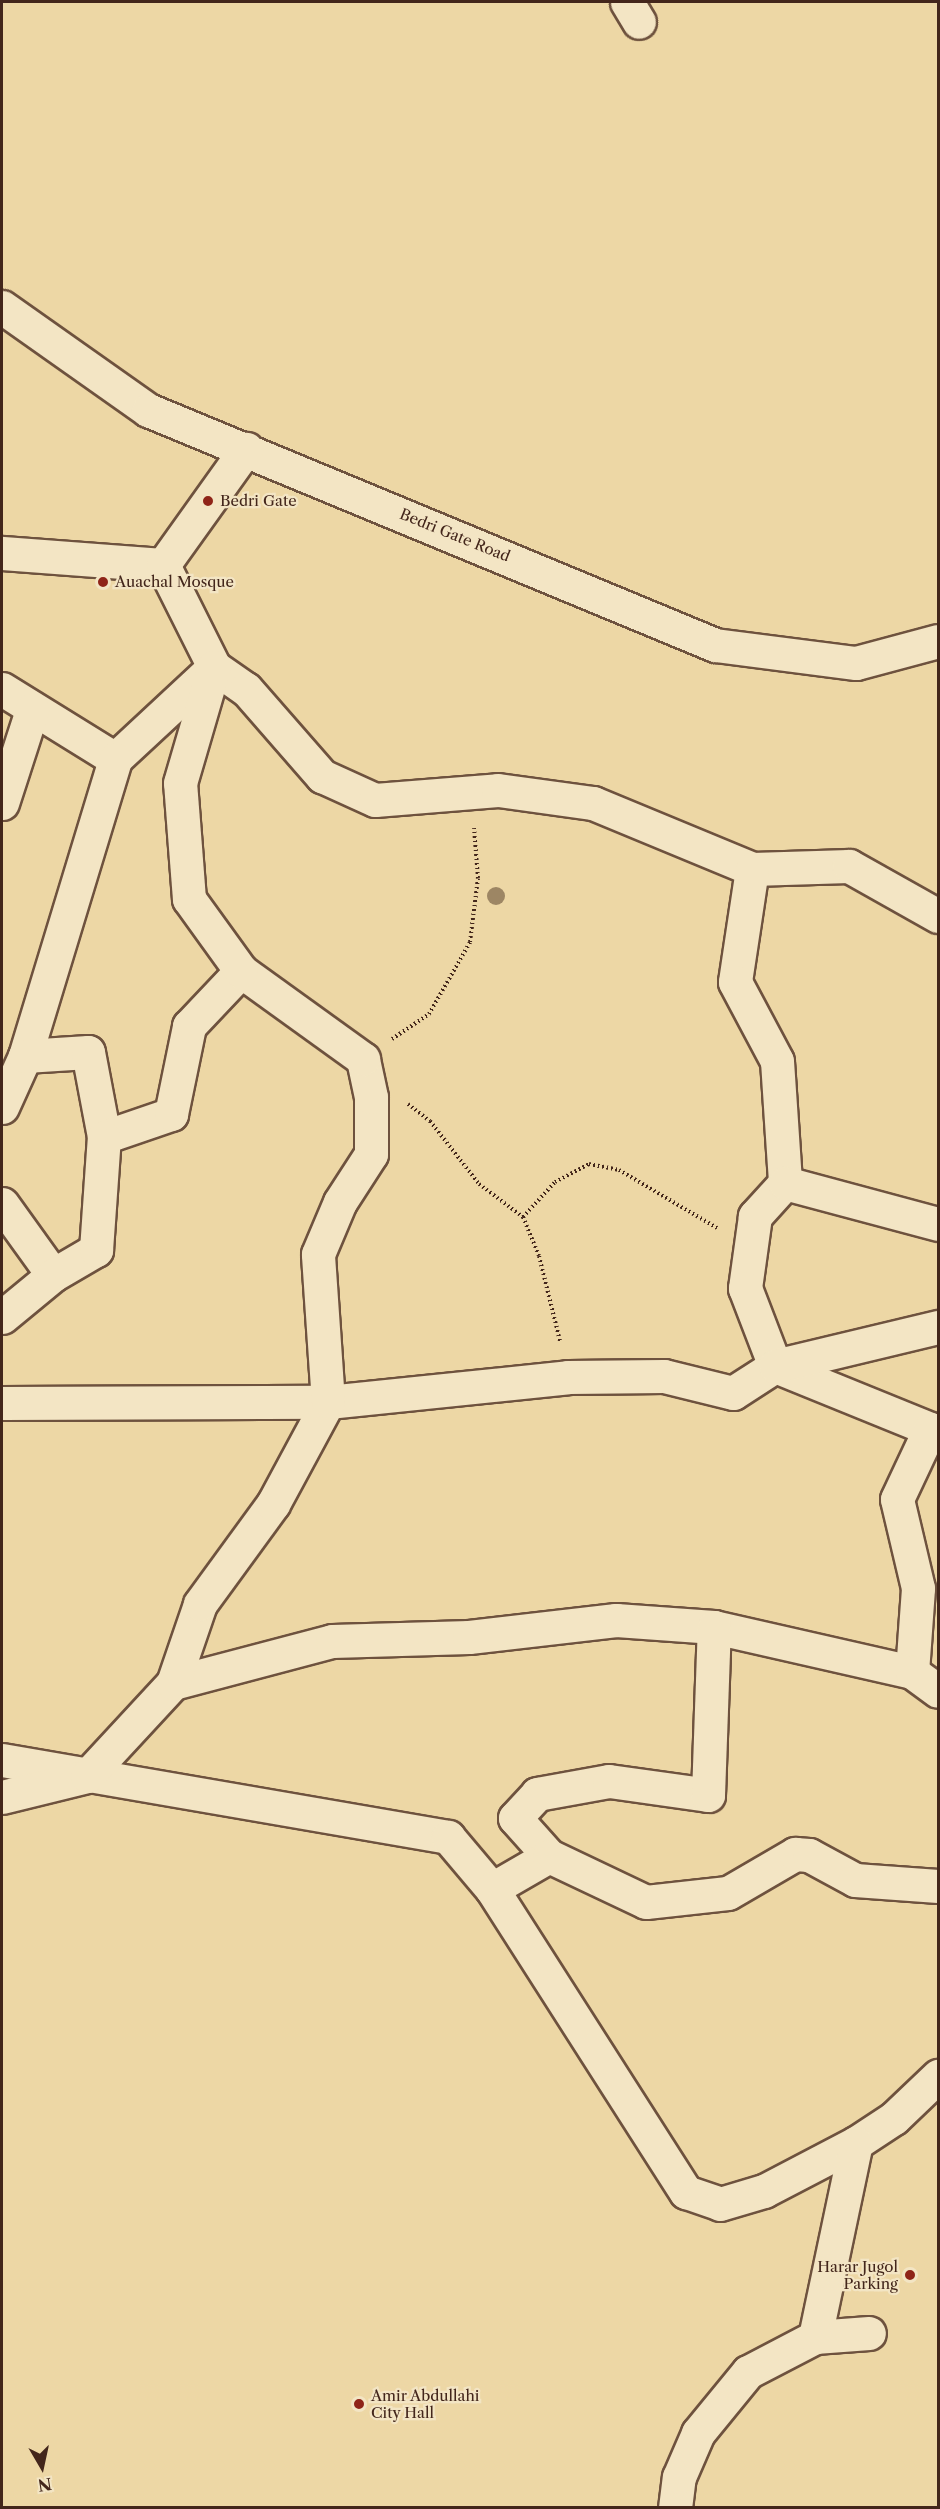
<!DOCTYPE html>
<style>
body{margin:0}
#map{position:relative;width:940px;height:2509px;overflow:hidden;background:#edd7a5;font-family:"Libre Caslon Text",serif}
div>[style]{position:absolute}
.path>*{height:4px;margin-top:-2px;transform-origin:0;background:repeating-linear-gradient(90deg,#43261b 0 1.5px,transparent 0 4.5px)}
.roads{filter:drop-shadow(2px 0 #6e523e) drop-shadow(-2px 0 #6e523e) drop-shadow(0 2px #6e523e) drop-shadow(0 -2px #6e523e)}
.minor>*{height:33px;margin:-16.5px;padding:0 16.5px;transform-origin:16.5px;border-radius:16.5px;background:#f3e5c4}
.trees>*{width:18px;height:18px;margin:-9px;border-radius:50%;background:#9d8664}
.dots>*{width:16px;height:16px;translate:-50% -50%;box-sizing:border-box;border:3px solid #f3e5c4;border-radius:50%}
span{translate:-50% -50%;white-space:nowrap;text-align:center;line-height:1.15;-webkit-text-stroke:4.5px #f3e5c4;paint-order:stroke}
.poi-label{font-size:15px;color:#43261b}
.left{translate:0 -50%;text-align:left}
.right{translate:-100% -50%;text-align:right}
.street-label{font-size:15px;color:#43261b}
.frame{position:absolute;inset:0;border:3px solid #43261b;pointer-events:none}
.north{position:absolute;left:12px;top:2437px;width:60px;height:60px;-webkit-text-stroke:4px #f3e5c4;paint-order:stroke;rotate:171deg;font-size:16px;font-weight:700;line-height:24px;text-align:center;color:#43261b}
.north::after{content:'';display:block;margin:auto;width:21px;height:27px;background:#43261b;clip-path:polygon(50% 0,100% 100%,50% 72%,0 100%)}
</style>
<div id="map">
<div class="path">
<i style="left:392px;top:1039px;width:45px;rotate:-34deg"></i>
<i style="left:429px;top:1014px;width:83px;rotate:-60.3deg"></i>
<i style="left:470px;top:942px;width:64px;rotate:-82.9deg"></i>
<i style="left:478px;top:878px;width:50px;rotate:-94.6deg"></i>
<i style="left:408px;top:1104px;width:28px;rotate:38deg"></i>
<i style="left:430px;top:1121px;width:80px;rotate:52.1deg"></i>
<i style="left:479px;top:1184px;width:55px;rotate:36.9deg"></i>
<i style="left:523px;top:1217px;width:42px;rotate:67.7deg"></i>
<i style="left:539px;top:1256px;width:88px;rotate:76.1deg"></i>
<i style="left:523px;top:1217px;width:47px;rotate:-47.6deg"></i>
<i style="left:555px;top:1182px;width:38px;rotate:-28deg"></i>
<i style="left:589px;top:1164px;width:31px;rotate:11deg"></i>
<i style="left:619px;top:1170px;width:114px;rotate:30.6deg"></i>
</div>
<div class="roads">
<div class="minor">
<i style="left:627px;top:2px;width:23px;rotate:59deg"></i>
<i style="left:2px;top:307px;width:179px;rotate:35.2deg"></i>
<i style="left:148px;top:410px;width:614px;rotate:22.51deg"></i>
<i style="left:715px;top:645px;width:142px;rotate:7.3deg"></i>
<i style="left:856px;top:663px;width:85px;rotate:-15deg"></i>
<i style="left:2px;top:553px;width:161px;rotate:4.3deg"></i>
<i style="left:163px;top:565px;width:114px;rotate:63.4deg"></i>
<i style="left:214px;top:667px;width:39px;rotate:35deg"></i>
<i style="left:246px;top:689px;width:116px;rotate:48.9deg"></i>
<i style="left:322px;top:776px;width:58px;rotate:24.4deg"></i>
<i style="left:375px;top:800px;width:123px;rotate:-4.6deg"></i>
<i style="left:498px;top:790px;width:96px;rotate:7.8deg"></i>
<i style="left:593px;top:803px;width:172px;rotate:22.5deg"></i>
<i style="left:752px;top:869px;width:97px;rotate:-1.8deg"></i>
<i style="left:849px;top:866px;width:102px;rotate:29.3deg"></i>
<i style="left:163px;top:565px;width:143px;rotate:-54.4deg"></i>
<i style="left:2px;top:689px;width:133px;rotate:31.8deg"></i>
<i style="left:115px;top:759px;width:135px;rotate:-42.9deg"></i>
<i style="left:2px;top:803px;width:98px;rotate:-72.1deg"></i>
<i style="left:752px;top:869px;width:114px;rotate:98.6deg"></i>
<i style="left:735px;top:982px;width:89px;rotate:62deg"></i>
<i style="left:777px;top:1061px;width:122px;rotate:86.2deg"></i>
<i style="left:785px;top:1183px;width:45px;rotate:132.3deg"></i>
<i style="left:755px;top:1216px;width:73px;rotate:97.9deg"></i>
<i style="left:745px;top:1288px;width:84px;rotate:69deg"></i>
<i style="left:775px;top:1366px;width:167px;rotate:22.1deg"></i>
<i style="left:25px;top:1056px;width:310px;rotate:-73.1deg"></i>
<i style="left:2px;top:1107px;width:56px;rotate:-65.7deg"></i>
<i style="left:25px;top:1056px;width:63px;rotate:-3.6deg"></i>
<i style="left:88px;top:1052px;width:86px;rotate:79.3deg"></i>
<i style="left:104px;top:1137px;width:71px;rotate:-18.9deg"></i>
<i style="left:171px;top:1114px;width:90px;rotate:-78.4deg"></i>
<i style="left:189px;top:1026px;width:76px;rotate:-46.6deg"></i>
<i style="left:785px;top:1183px;width:158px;rotate:15deg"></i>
<i style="left:2px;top:1204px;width:87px;rotate:54.3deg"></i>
<i style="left:53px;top:1275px;width:66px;rotate:140.5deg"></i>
<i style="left:53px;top:1275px;width:50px;rotate:-30.2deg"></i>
<i style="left:96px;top:1250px;width:113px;rotate:-86deg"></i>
<i style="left:2px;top:1403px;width:326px;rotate:-0.2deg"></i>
<i style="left:328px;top:1402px;width:241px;rotate:-5.9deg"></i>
<i style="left:568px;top:1377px;width:96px;rotate:-0.6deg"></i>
<i style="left:664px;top:1376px;width:71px;rotate:13.8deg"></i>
<i style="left:733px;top:1393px;width:50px;rotate:-32.7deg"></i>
<i style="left:775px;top:1366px;width:168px;rotate:-13.5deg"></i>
<i style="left:912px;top:1672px;width:84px;rotate:-85.9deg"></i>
<i style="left:918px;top:1588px;width:91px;rotate:-103.3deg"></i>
<i style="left:897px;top:1499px;width:77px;rotate:-64.8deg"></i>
<i style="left:930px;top:1429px;width:8px;rotate:14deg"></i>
<i style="left:173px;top:1683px;width:164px;rotate:-14.8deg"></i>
<i style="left:332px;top:1641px;width:137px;rotate:-1.7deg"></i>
<i style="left:469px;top:1637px;width:148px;rotate:-6.6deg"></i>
<i style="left:616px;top:1620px;width:98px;rotate:4.1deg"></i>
<i style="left:714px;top:1627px;width:203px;rotate:12.8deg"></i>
<i style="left:912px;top:1672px;width:32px;rotate:36deg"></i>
<i style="left:2px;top:1760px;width:453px;rotate:9.8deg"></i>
<i style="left:448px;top:1837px;width:68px;rotate:49.8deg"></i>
<i style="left:492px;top:1889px;width:360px;rotate:57.4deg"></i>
<i style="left:686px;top:2192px;width:36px;rotate:19deg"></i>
<i style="left:720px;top:2204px;width:46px;rotate:-16.5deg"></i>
<i style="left:764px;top:2191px;width:104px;rotate:-27.6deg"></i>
<i style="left:856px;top:2143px;width:45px;rotate:-33.3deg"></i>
<i style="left:894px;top:2118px;width:61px;rotate:-43.7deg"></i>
<i style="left:2px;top:1797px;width:88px;rotate:-13.9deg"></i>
<i style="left:87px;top:1776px;width:127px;rotate:-47.2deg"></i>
<i style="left:173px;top:1683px;width:83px;rotate:-71.1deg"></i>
<i style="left:200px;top:1604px;width:124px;rotate:-53.9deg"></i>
<i style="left:273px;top:1504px;width:116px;rotate:-61.7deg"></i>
<i style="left:328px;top:1402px;width:148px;rotate:-93.9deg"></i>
<i style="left:318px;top:1254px;width:56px;rotate:-67.1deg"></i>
<i style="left:340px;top:1202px;width:57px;rotate:-57.1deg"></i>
<i style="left:371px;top:1154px;width:57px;rotate:-90deg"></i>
<i style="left:371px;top:1097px;width:39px;rotate:-102deg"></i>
<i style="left:363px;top:1059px;width:150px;rotate:-144.2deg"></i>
<i style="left:241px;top:971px;width:89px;rotate:-125.8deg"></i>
<i style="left:189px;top:899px;width:116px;rotate:-94.4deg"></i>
<i style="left:180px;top:783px;width:121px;rotate:-73.7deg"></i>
<i style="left:549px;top:1856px;width:51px;rotate:-131.8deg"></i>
<i style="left:515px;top:1818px;width:33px;rotate:-47deg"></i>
<i style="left:537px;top:1794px;width:73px;rotate:-10.2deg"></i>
<i style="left:609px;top:1781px;width:100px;rotate:8deg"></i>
<i style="left:708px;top:1795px;width:168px;rotate:-88deg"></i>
<i style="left:492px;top:1889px;width:66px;rotate:-30.1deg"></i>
<i style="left:549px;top:1856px;width:107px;rotate:25.4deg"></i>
<i style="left:646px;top:1902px;width:82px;rotate:-6.3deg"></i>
<i style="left:728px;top:1893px;width:78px;rotate:-30.2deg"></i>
<i style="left:795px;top:1854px;width:14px;rotate:4deg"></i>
<i style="left:809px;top:1855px;width:52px;rotate:28.5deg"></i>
<i style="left:855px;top:1880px;width:83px;rotate:4.1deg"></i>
<i style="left:815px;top:2337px;width:198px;rotate:-78.1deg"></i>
<i style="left:675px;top:2508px;width:31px;rotate:-83deg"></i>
<i style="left:679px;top:2477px;width:48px;rotate:-66.6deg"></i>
<i style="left:698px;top:2433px;width:79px;rotate:-50.7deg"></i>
<i style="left:748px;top:2372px;width:76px;rotate:-27.6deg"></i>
<i style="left:815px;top:2337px;width:54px;rotate:-4.2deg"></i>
</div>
</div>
<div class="trees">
<i style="left:496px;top:896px"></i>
</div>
<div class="dots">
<i style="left:208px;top:501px;background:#8f2418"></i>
<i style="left:103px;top:582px;background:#8f2418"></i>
<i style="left:910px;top:2275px;background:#8f2418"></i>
<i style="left:359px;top:2404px;background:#8f2418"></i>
</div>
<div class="poi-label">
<span class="left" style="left:220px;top:501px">Bedri Gate</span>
<span class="left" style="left:115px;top:582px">Auachal Mosque</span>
<span class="right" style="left:898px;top:2275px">Harar Jugol<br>Parking</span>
<span class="left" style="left:371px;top:2404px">Amir Abdullahi<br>City Hall</span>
</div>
<div class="street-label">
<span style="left:455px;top:535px;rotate:22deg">Bedri Gate Road</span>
</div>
<div class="frame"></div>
<div class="north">N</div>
</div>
